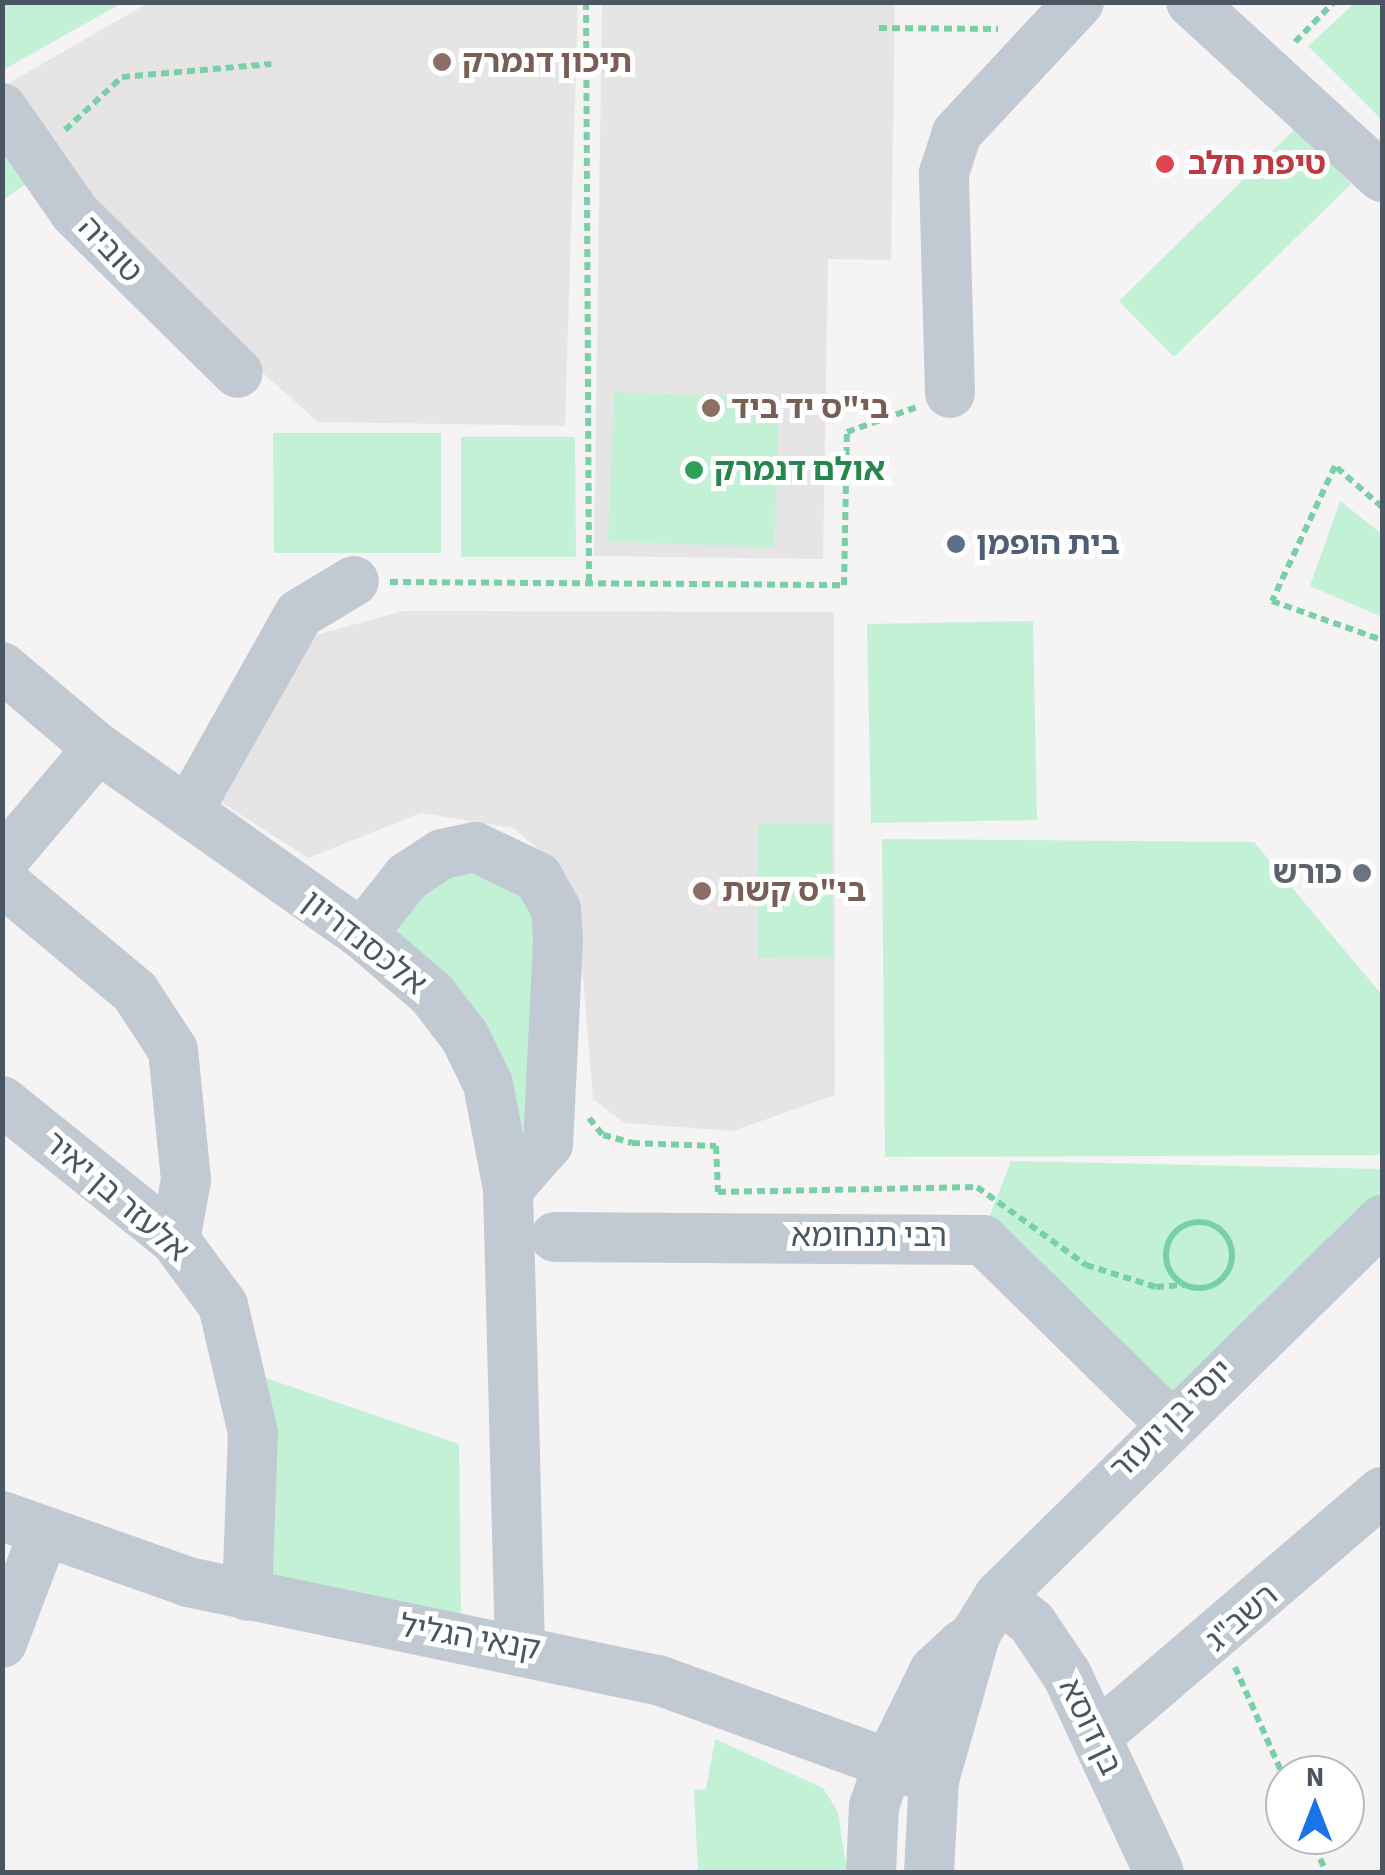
<!DOCTYPE html>
<meta charset="utf-8">
<style>
body{margin:0}
#map{position:relative;width:1385px;height:1875px;overflow:hidden;background:#f5f3f3;font-family:"Source Sans 3","Noto Sans Hebrew",sans-serif}
div>[style]{position:absolute}
.education>*{inset:0;background:#e6e4e5}
.green>*{inset:0;background:#c3f1d5}
.path>*{height:6px;margin-top:-3px;transform-origin:0;background:repeating-linear-gradient(90deg,#7ad0a6 0 8px,transparent 0 13px)}
.path>.ring{margin:-3px;padding:0;box-sizing:content-box;background:none;border:6px solid #7ad0a6;border-radius:50%}
.minor>*{height:50px;margin:-25px;padding:0 25px;transform-origin:25px;border-radius:25px;background:#c1cad2}
.dots>*{width:28px;height:28px;translate:-50% -50%;box-sizing:border-box;border:5px solid #fff;border-radius:50%}
span{translate:-50% -50%;white-space:nowrap;text-align:center;line-height:1.15;-webkit-text-stroke:10px #fff;paint-order:stroke}
.education-label{font-size:32px;color:#785e54;font-weight:700}
.left{translate:0 -50%;text-align:left}
.health-label{font-size:32px;color:#be3a42;font-weight:700}
.street-label{font-size:32px;color:#4a5661}
.leisure-label{font-size:32px;color:#27864d;font-weight:700}
.service-label{font-size:32px;color:#4e5e75;font-weight:700}
.worship-label{font-size:32px;color:#5b616d;font-weight:700}
.right{translate:-100% -50%;text-align:right}
.frame{position:absolute;inset:0;border:5px solid #4a5661;pointer-events:none}
.north{position:absolute;left:1265px;top:1755px;width:100px;height:100px;box-sizing:border-box;background:#fff;border:2px solid #b7bbc0;border-radius:50%;rotate:0deg;font-size:28px;font-weight:700;line-height:40px;text-align:center;color:#4a5661}
.north::after{content:'';display:block;margin:auto;width:35px;height:45px;background:#1a73e8;clip-path:polygon(50% 0,100% 100%,50% 72%,0 100%)}
</style>
<div id="map">
<div class="education">
<i style="clip-path:polygon(148px 3px,578px 3px,565px 426px,318px 422px,154px 276px,2px 87px)"></i>
<i style="clip-path:polygon(602px 3px,895px 3px,891px 260px,828px 259px,823px 559px,594px 556px)"></i>
<i style="clip-path:polygon(403px 611px,834px 612px,835px 1095px,733px 1131px,625px 1123px,593px 1099px,578px 916px,559px 866px,513px 828px,421px 813px,308px 858px,218px 800px,294px 641px)"></i>
</div>
<div class="green">
<i style="clip-path:polygon(3px 2px,122px 2px,122px 3px,3px 70px)"></i>
<i style="clip-path:polygon(1355px 3px,1382px 3px,1382px 120px,1308px 46px)"></i>
<i style="clip-path:polygon(1296px 128px,1351px 184px,1174px 357px,1119px 301px)"></i>
<i style="clip-path:polygon(2px 130px,35px 178px,3px 200px,2px 200px)"></i>
<i style="clip-path:polygon(614px 392px,780px 398px,774px 548px,608px 541px)"></i>
<i style="clip-path:polygon(273px 433px,441px 433px,441px 553px,274px 553px)"></i>
<i style="clip-path:polygon(461px 437px,575px 437px,576px 557px,461px 557px)"></i>
<i style="clip-path:polygon(1340px 501px,1382px 534px,1382px 617px,1310px 586px)"></i>
<i style="clip-path:polygon(1033px 621px,1037px 820px,871px 823px,867px 624px)"></i>
<i style="clip-path:polygon(758px 823px,832px 823px,833px 957px,758px 958px)"></i>
<i style="clip-path:polygon(882px 839px,1254px 842px,1382px 995px,1382px 1155px,885px 1157px)"></i>
<i style="clip-path:polygon(474px 871px,530px 894px,545px 944px,525px 1151px,378px 937px,442px 874px)"></i>
<i style="clip-path:polygon(1011px 1161px,1382px 1169px,1382px 1207px,1182px 1410px,985px 1228px)"></i>
<i style="clip-path:polygon(257px 1375px,459px 1444px,461px 1614px,261px 1577px)"></i>
<i style="clip-path:polygon(715px 1739px,823px 1788px,838px 1812px,847px 1872px,698px 1872px,694px 1790px,706px 1789px)"></i>
</div>
<div class="path">
<i style="left:586px;top:2px;width:581px;rotate:89.7deg"></i>
<i style="left:879px;top:28px;width:119px;rotate:0.5deg"></i>
<i style="left:1295px;top:42px;width:56px;rotate:-45.7deg"></i>
<i style="left:65px;top:130px;width:78px;rotate:-42.9deg"></i>
<i style="left:122px;top:77px;width:150px;rotate:-5deg"></i>
<i style="left:1382px;top:507px;width:62px;rotate:-138.9deg"></i>
<i style="left:1335px;top:466px;width:149px;rotate:115deg"></i>
<i style="left:1272px;top:601px;width:117px;rotate:19.5deg"></i>
<i style="left:390px;top:582px;width:454px;rotate:0.4deg"></i>
<i style="left:844px;top:585px;width:153px;rotate:-88.9deg"></i>
<i style="left:847px;top:432px;width:74px;rotate:-19.7deg"></i>
<i style="left:589px;top:1118px;width:22px;rotate:51deg"></i>
<i style="left:603px;top:1135px;width:30px;rotate:15deg"></i>
<i style="left:632px;top:1143px;width:84px;rotate:2deg"></i>
<i style="left:716px;top:1146px;width:46px;rotate:87.5deg"></i>
<i style="left:718px;top:1192px;width:259px;rotate:-1.1deg"></i>
<i style="left:977px;top:1187px;width:134px;rotate:35.6deg"></i>
<i style="left:1086px;top:1265px;width:73px;rotate:17.4deg"></i>
<i style="left:1156px;top:1287px;width:28px;rotate:-4deg"></i>
<i class="ring" style="left:1166px;top:1222px;width:60px;height:60px"></i>
<i style="left:1235px;top:1667px;width:124px;rotate:66.1deg"></i>
<i style="left:1310px;top:1835px;width:40px;rotate:66.6deg"></i>
</div>
<div class="minor">
<i style="left:1191px;top:2px;width:259px;rotate:42.5deg"></i>
<i style="left:2px;top:108px;width:128px;rotate:55.2deg"></i>
<i style="left:75px;top:213px;width:228px;rotate:44.5deg"></i>
<i style="left:950px;top:393px;width:220px;rotate:-91.6deg"></i>
<i style="left:944px;top:173px;width:42px;rotate:-72deg"></i>
<i style="left:957px;top:133px;width:179px;rotate:-47deg"></i>
<i style="left:2px;top:667px;width:126px;rotate:40.2deg"></i>
<i style="left:98px;top:748px;width:323px;rotate:35.2deg"></i>
<i style="left:362px;top:934px;width:92px;rotate:40.6deg"></i>
<i style="left:432px;top:994px;width:54px;rotate:52.5deg"></i>
<i style="left:465px;top:1037px;width:52px;rotate:63.9deg"></i>
<i style="left:488px;top:1084px;width:107px;rotate:79.2deg"></i>
<i style="left:508px;top:1189px;width:456px;rotate:88.5deg"></i>
<i style="left:188px;top:811px;width:226px;rotate:-60.6deg"></i>
<i style="left:299px;top:614px;width:64px;rotate:-31deg"></i>
<i style="left:2px;top:862px;width:149px;rotate:-49.9deg"></i>
<i style="left:2px;top:881px;width:173px;rotate:39.8deg"></i>
<i style="left:135px;top:992px;width:69px;rotate:56.8deg"></i>
<i style="left:173px;top:1050px;width:131px;rotate:84.3deg"></i>
<i style="left:186px;top:1180px;width:61px;rotate:100.4deg"></i>
<i style="left:362px;top:934px;width:73px;rotate:-51.7deg"></i>
<i style="left:407px;top:877px;width:42px;rotate:-33.3deg"></i>
<i style="left:442px;top:854px;width:34px;rotate:-12deg"></i>
<i style="left:475px;top:847px;width:70px;rotate:25.5deg"></i>
<i style="left:538px;top:877px;width:37px;rotate:61deg"></i>
<i style="left:556px;top:909px;width:32px;rotate:86deg"></i>
<i style="left:558px;top:941px;width:203px;rotate:92.8deg"></i>
<i style="left:548px;top:1144px;width:60px;rotate:131.6deg"></i>
<i style="left:2px;top:1101px;width:222px;rotate:38.8deg"></i>
<i style="left:175px;top:1240px;width:81px;rotate:53.6deg"></i>
<i style="left:223px;top:1305px;width:131px;rotate:76.8deg"></i>
<i style="left:253px;top:1433px;width:163px;rotate:92.1deg"></i>
<i style="left:555px;top:1237px;width:428px;rotate:0.4deg"></i>
<i style="left:983px;top:1240px;width:260px;rotate:44.4deg"></i>
<i style="left:2px;top:1516px;width:197px;rotate:19.5deg"></i>
<i style="left:188px;top:1582px;width:480px;rotate:11.8deg"></i>
<i style="left:658px;top:1680px;width:294px;rotate:19.9deg"></i>
<i style="left:999px;top:1596px;width:43px;rotate:39.3deg"></i>
<i style="left:1032px;top:1623px;width:63px;rotate:56.1deg"></i>
<i style="left:1067px;top:1675px;width:217px;rotate:65deg"></i>
<i style="left:2px;top:1643px;width:113px;rotate:-69.3deg"></i>
<i style="left:1097px;top:1736px;width:375px;rotate:-40.6deg"></i>
<i style="left:871px;top:1872px;width:66px;rotate:-87.4deg"></i>
<i style="left:874px;top:1806px;width:43px;rotate:-71.1deg"></i>
<i style="left:888px;top:1765px;width:105px;rotate:-63.9deg"></i>
<i style="left:934px;top:1671px;width:40px;rotate:-43deg"></i>
<i style="left:929px;top:1872px;width:92px;rotate:-86.9deg"></i>
<i style="left:934px;top:1780px;width:153px;rotate:-74.1deg"></i>
<i style="left:976px;top:1633px;width:44px;rotate:-58.1deg"></i>
<i style="left:999px;top:1596px;width:537px;rotate:-44.47deg"></i>
</div>
<div class="dots">
<i style="left:442px;top:62px;background:#8d6e63"></i>
<i style="left:1165px;top:164px;background:#e0444e"></i>
<i style="left:711px;top:408px;background:#8d6e63"></i>
<i style="left:694px;top:470px;background:#2e9e5b"></i>
<i style="left:956px;top:544px;background:#5c6f8a"></i>
<i style="left:1362px;top:873px;background:#6b7280"></i>
<i style="left:702px;top:891px;background:#8d6e63"></i>
</div>
<div class="education-label">
<span class="left" style="left:462px;top:62px">תיכון דנמרק</span>
<span class="left" style="left:731px;top:408px">בי"ס יד ביד</span>
<span class="left" style="left:722px;top:891px">בי"ס קשת</span>
</div>
<div class="health-label">
<span class="left" style="left:1188px;top:164px">טיפת חלב</span>
</div>
<div class="street-label">
<span style="left:110px;top:250px;rotate:47deg">טוביה</span>
<span style="left:364px;top:943px;rotate:38deg">אלכסנדריון</span>
<span style="left:116px;top:1197px;rotate:41deg">אלעזר בן יאיר</span>
<span style="left:869px;top:1236px">רבי תנחומא</span>
<span style="left:1172px;top:1420px;rotate:-44deg">יוסי בן יועזר</span>
<span style="left:1242px;top:1618px;rotate:-41deg">רשב"ג</span>
<span style="left:470px;top:1638px;rotate:10deg">קנאי הגליל</span>
<span style="left:1090px;top:1727px;rotate:64deg">בן דוסא</span>
</div>
<div class="leisure-label">
<span class="left" style="left:714px;top:470px">אולם דנמרק</span>
</div>
<div class="service-label">
<span class="left" style="left:976px;top:544px">בית הופמן</span>
</div>
<div class="worship-label">
<span class="right" style="left:1342px;top:873px">כורש</span>
</div>
<div class="frame"></div>
<div class="north">N</div>
</div>
